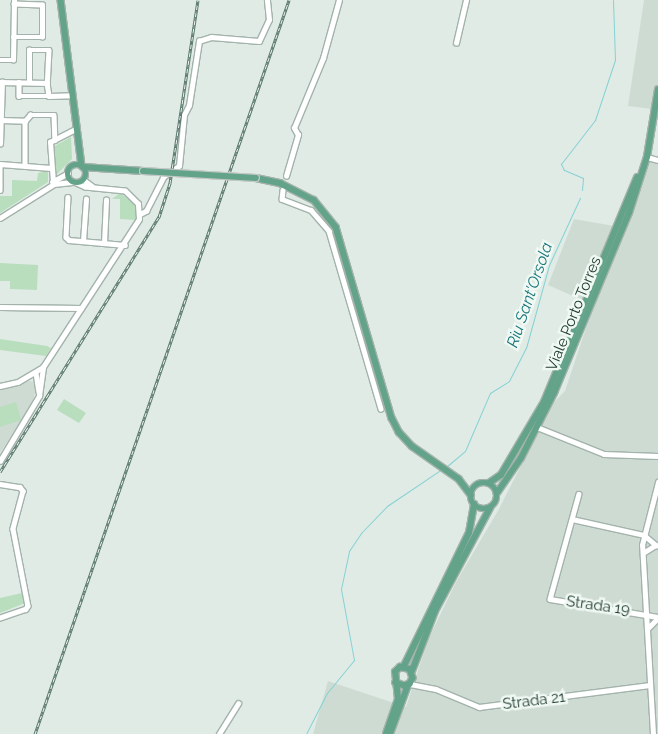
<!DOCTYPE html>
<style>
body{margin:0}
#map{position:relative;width:658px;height:734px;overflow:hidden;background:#e0ebe5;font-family:Raleway,sans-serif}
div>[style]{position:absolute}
.built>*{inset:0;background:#cedbd3}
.green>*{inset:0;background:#b8debd}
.stream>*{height:1px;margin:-0.5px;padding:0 0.5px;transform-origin:0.5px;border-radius:0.5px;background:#85d1d3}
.roads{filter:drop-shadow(1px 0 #a3b3ab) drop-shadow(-1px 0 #a3b3ab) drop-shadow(0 1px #a3b3ab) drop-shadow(0 -1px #a3b3ab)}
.minor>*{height:4.5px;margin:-2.25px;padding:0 2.25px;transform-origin:2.25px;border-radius:2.25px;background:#fff}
.major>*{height:5.5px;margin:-2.75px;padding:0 2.75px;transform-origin:2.75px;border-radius:2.75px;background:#62a38a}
.major>.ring{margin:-2.75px;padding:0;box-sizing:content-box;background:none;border:5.5px solid #62a38a;border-radius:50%}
.rail>*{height:3px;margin-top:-1.5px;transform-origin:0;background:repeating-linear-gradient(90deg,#f0f8f3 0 4px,#5a786c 0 8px);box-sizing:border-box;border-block:1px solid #5a786c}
.bridges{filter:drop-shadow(1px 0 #c1c8c5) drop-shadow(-1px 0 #c1c8c5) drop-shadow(0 1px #c1c8c5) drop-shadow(0 -1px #c1c8c5)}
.major-bridge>*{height:5.5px;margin:-2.75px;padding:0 2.75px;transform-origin:2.75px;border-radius:2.75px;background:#62a38a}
span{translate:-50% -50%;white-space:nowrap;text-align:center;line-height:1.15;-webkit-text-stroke:5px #f0f8f3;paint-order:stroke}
.street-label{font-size:15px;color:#203c31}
.water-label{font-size:16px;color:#18767a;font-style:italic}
</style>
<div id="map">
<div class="built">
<i style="clip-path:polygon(644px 0,658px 0,658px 84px,652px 109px,628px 106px)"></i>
<i style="clip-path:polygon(649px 161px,658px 163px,658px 734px,313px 734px,328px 681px,406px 707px,428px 640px,456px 582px,499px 509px,552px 404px,565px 391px,590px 316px)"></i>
<i style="clip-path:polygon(574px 219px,614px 226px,584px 301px,548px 285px)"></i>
<i style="clip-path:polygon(30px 381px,37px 383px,33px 402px,0 453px,0 389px)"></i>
</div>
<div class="green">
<i style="clip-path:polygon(71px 137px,72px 159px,56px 175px,51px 148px)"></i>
<i style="clip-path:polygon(48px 171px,48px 182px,0 213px,0 196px,12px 196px,12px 180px,37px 181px,38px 173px)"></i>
<i style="clip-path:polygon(120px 193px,135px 204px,136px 220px,120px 219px,120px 199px,112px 199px)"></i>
<i style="clip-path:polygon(0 263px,38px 265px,37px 290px,10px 289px,10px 281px,0 281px)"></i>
<i style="clip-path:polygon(0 339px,47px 346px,51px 348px,46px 356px,0 350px)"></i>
<i style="clip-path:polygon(64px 399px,86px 413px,79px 423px,57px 410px)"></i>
<i style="clip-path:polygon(16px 402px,21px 420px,0 427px,0 407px)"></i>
<i style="clip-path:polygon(22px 593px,25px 603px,0 613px,0 598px)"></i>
</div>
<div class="stream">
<i style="left:582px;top:190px;width:12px;rotate:-85deg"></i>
<i style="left:583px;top:178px;width:21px;rotate:-157deg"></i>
<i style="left:564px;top:170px;width:7px;rotate:-117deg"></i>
<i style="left:561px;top:164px;width:56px;rotate:-52.3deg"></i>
<i style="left:595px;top:120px;width:63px;rotate:-71.6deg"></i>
<i style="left:615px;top:60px;width:60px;rotate:-91.9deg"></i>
<i style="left:446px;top:467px;width:25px;rotate:-40deg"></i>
<i style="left:465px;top:451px;width:63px;rotate:-66.7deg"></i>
<i style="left:490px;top:393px;width:22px;rotate:-32deg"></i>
<i style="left:509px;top:381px;width:37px;rotate:-63deg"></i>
<i style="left:526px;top:348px;width:86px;rotate:-74.5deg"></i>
<i style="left:549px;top:265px;width:74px;rotate:-65.2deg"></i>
<i style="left:306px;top:734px;width:46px;rotate:-62.9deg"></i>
<i style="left:327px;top:693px;width:43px;rotate:-50.7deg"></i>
<i style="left:354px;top:660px;width:72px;rotate:-100.4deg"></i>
<i style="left:341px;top:589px;width:39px;rotate:-78deg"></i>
<i style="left:349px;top:551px;width:22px;rotate:-56deg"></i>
<i style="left:361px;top:533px;width:37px;rotate:-46deg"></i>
<i style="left:387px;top:506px;width:66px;rotate:-33.9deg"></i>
</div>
<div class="roads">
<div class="minor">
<i style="left:13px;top:37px;width:29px"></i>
<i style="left:42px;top:37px;width:32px;rotate:-90deg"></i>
<i style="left:42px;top:5px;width:28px;rotate:-178deg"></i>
<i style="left:456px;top:43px;width:44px;rotate:-76.9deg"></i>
<i style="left:0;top:60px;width:13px"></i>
<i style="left:13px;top:60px;width:60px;rotate:-89deg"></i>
<i style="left:0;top:82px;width:47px;rotate:1.2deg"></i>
<i style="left:47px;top:83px;width:13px;rotate:81deg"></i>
<i style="left:49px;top:96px;width:23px;rotate:-2deg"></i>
<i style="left:19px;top:82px;width:14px;rotate:90deg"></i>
<i style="left:19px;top:96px;width:30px"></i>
<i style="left:29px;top:82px;width:32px;rotate:-90deg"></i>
<i style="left:29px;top:50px;width:20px"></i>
<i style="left:49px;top:50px;width:33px;rotate:93deg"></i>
<i style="left:1px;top:120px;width:24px;rotate:2deg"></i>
<i style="left:25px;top:121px;width:8px;rotate:-50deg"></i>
<i style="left:30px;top:115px;width:24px"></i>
<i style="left:54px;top:115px;width:25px;rotate:88deg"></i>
<i style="left:25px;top:121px;width:44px;rotate:90deg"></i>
<i style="left:0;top:144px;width:62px;rotate:-88.2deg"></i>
<i style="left:647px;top:157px;width:11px;rotate:15deg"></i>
<i style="left:0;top:164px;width:51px;rotate:4.5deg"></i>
<i style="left:0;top:167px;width:23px;rotate:90deg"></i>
<i style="left:286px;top:176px;width:43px;rotate:-73.7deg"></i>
<i style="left:298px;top:135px;width:8px;rotate:-120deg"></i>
<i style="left:294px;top:128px;width:76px;rotate:-67.5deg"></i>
<i style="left:323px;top:58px;width:60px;rotate:-74.6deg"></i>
<i style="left:84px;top:180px;width:10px;rotate:37deg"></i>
<i style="left:52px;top:182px;width:18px;rotate:-29deg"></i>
<i style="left:53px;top:182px;width:40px;rotate:-94.3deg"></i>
<i style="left:50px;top:142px;width:28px;rotate:-27deg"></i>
<i style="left:283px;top:190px;width:9px;rotate:96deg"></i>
<i style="left:282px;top:199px;width:31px;rotate:21deg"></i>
<i style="left:311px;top:210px;width:28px;rotate:49deg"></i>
<i style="left:329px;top:231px;width:185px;rotate:73.7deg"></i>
<i style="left:68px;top:197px;width:40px;rotate:92.9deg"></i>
<i style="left:66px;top:237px;width:4px;rotate:45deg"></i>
<i style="left:69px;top:240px;width:56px;rotate:5.1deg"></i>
<i style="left:140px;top:214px;width:7px;rotate:-27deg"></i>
<i style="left:146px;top:211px;width:38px;rotate:-63deg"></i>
<i style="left:163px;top:177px;width:19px;rotate:-35deg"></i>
<i style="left:179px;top:166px;width:51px;rotate:-84.4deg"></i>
<i style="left:184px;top:115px;width:11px;rotate:-63deg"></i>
<i style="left:189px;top:105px;width:65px;rotate:-81.1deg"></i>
<i style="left:199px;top:41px;width:13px;rotate:-18deg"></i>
<i style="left:211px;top:37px;width:48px;rotate:4.8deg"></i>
<i style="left:259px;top:41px;width:23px;rotate:-65deg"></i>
<i style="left:269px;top:20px;width:20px;rotate:-96deg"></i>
<i style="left:0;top:218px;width:64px;rotate:-32.2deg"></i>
<i style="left:54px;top:184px;width:18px;rotate:-6deg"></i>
<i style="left:83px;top:241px;width:42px;rotate:-85.9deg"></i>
<i style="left:104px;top:243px;width:43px;rotate:-87.3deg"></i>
<i style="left:0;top:307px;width:81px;rotate:0.7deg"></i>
<i style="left:36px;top:373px;width:19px;rotate:81deg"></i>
<i style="left:0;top:386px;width:18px;rotate:-13deg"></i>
<i style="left:18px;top:382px;width:29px;rotate:-31deg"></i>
<i style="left:43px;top:367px;width:176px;rotate:-57deg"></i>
<i style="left:139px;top:219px;width:15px;rotate:-94deg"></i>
<i style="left:138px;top:204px;width:18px;rotate:-135deg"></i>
<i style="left:125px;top:191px;width:40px;rotate:-174.3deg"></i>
<i style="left:85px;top:187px;width:10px;rotate:-156deg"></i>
<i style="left:537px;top:427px;width:72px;rotate:21.9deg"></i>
<i style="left:604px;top:454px;width:54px;rotate:2.1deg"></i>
<i style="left:0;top:461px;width:76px;rotate:-59deg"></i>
<i style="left:39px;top:396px;width:29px;rotate:-82deg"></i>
<i style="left:0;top:484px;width:20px;rotate:9deg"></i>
<i style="left:20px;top:487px;width:5px;rotate:53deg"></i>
<i style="left:23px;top:491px;width:39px;rotate:105deg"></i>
<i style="left:13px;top:529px;width:78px;rotate:79deg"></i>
<i style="left:28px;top:606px;width:4px;rotate:124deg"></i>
<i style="left:26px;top:609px;width:28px;rotate:161deg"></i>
<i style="left:579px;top:494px;width:109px;rotate:105.4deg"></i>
<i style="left:550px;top:599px;width:109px;rotate:9.5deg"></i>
<i style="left:572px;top:519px;width:74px;rotate:12.5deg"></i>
<i style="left:644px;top:535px;width:16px;rotate:40deg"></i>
<i style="left:643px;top:553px;width:15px;rotate:-32deg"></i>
<i style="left:647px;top:629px;width:16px;rotate:-45deg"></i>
<i style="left:410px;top:684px;width:26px;rotate:11deg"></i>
<i style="left:436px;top:689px;width:47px;rotate:22.7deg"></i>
<i style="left:479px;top:707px;width:172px;rotate:-7.3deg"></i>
<i style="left:219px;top:734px;width:36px;rotate:-58deg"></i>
<i style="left:653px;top:734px;width:189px;rotate:-93.3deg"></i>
<i style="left:642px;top:545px;width:65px;rotate:-75.7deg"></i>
</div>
<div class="major">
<i style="left:61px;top:0;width:167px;rotate:82.8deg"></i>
<i class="ring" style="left:68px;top:165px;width:12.5px;height:12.5px"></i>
<i style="left:83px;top:167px;width:60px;rotate:3.8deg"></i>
<i style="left:256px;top:178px;width:25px;rotate:12deg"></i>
<i style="left:280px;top:183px;width:38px;rotate:27deg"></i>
<i style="left:314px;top:200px;width:35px;rotate:51deg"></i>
<i style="left:336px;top:227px;width:199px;rotate:73.7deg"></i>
<i style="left:392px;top:418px;width:16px;rotate:63deg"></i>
<i style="left:399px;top:432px;width:19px;rotate:47deg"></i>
<i style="left:412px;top:446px;width:57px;rotate:35.1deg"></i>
<i style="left:459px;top:479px;width:20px;rotate:53deg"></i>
<i class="ring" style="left:471px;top:483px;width:20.5px;height:20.5px"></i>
<i style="left:489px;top:483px;width:14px;rotate:-34deg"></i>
<i style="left:501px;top:475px;width:85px;rotate:-59.5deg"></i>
<i style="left:544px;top:402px;width:243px;rotate:-67.5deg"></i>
<i style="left:497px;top:493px;width:42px;rotate:-55.6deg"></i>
<i style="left:521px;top:458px;width:73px;rotate:-63.1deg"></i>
<i style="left:554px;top:393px;width:195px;rotate:-67.4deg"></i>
<i style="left:629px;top:213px;width:59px;rotate:-72.2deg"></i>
<i style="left:647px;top:157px;width:68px;rotate:-80.7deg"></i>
<i style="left:404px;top:666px;width:148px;rotate:-64deg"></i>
<i style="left:469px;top:533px;width:29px;rotate:-80deg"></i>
<i style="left:412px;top:671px;width:64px;rotate:-69deg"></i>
<i style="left:435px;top:611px;width:117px;rotate:-61.9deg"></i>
<i style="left:386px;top:734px;width:37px;rotate:-71deg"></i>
<i style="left:398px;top:699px;width:27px;rotate:-96deg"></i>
<i style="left:395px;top:672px;width:7px;rotate:-45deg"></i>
<i style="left:400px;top:667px;width:10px;rotate:11deg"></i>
<i style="left:410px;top:669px;width:9px;rotate:72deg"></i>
<i style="left:413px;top:678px;width:7px;rotate:117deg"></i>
<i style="left:410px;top:684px;width:6px;rotate:162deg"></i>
<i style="left:404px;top:686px;width:9px;rotate:-159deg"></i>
<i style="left:390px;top:734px;width:52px;rotate:-69.8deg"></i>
</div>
</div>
<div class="rail">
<i style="left:0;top:472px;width:301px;rotate:-58.1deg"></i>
<i style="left:159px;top:217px;width:36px;rotate:-72deg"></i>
<i style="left:170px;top:183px;width:185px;rotate:-81.3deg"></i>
<i style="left:35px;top:734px;width:777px;rotate:-70.91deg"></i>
</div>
<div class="bridges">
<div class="major-bridge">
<i style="left:143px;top:171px;width:113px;rotate:3.5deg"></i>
</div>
</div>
<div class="street-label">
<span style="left:574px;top:314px;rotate:-68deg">Viale Porto Torres</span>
<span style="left:598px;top:606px;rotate:8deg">Strada 19</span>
<span style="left:534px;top:701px;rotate:-7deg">Strada 21</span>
</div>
<div class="water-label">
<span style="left:530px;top:295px;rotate:-71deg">Riu Sant'Orsola</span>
</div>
</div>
